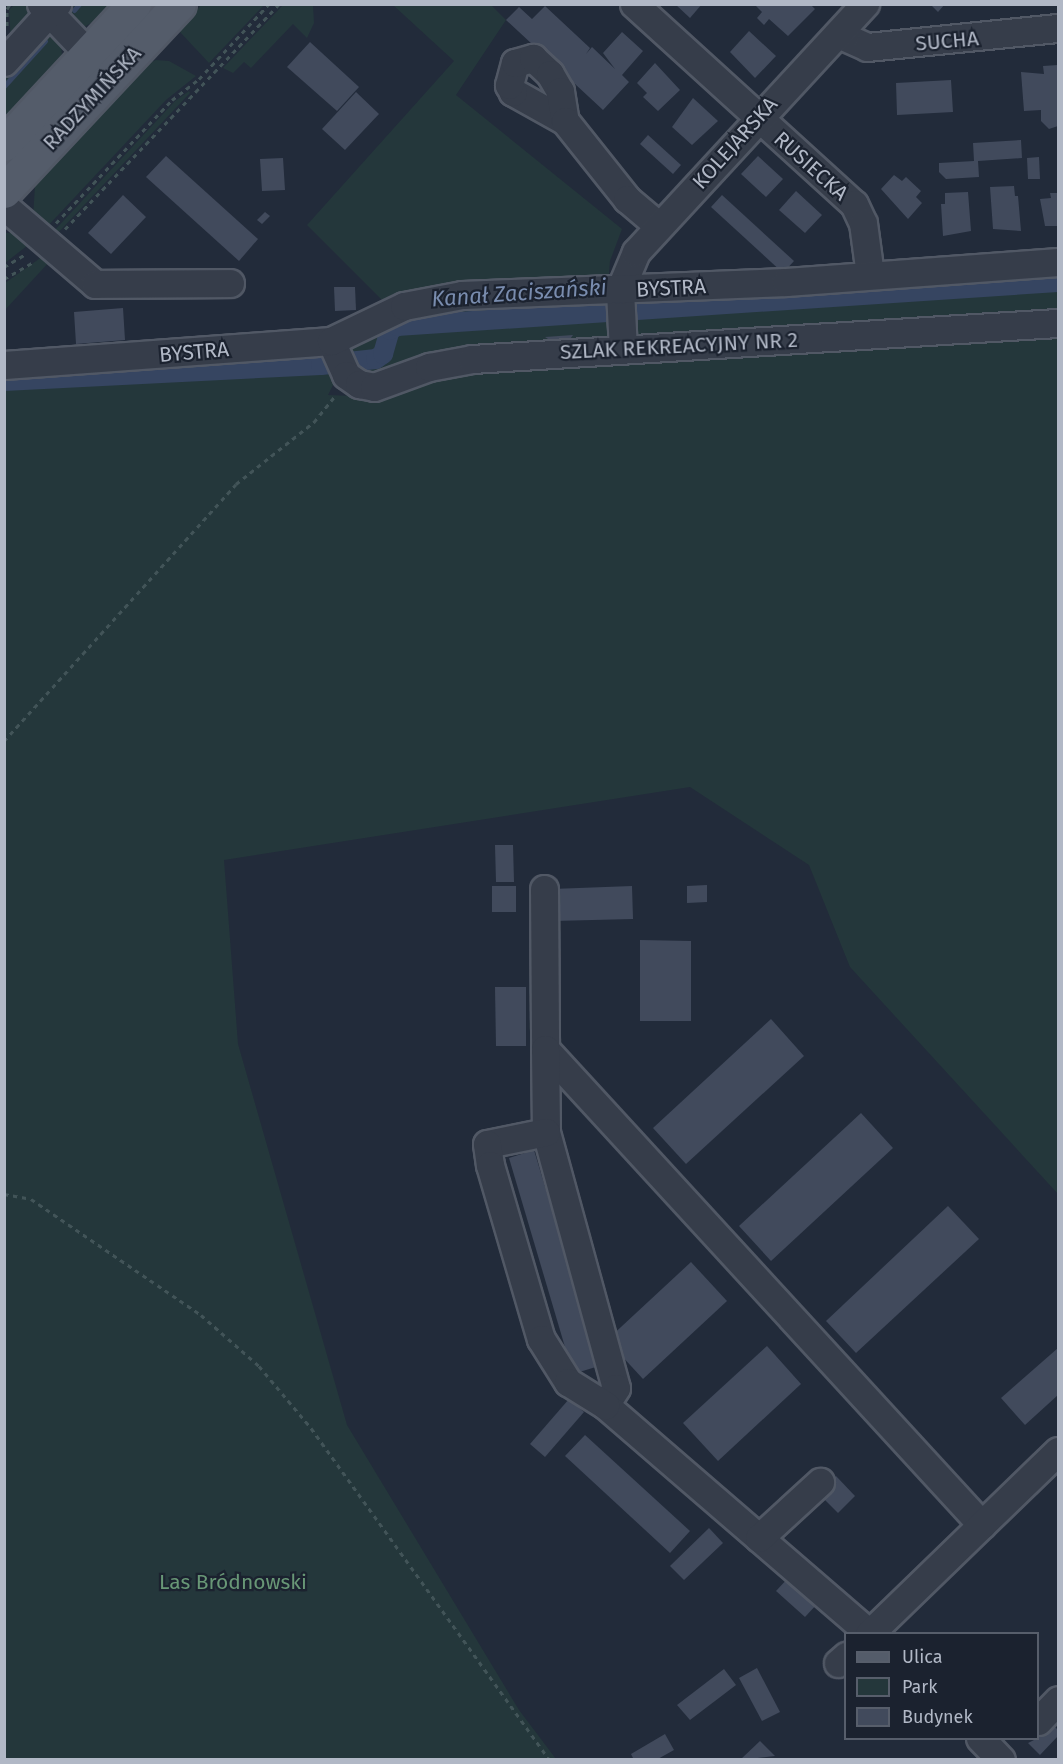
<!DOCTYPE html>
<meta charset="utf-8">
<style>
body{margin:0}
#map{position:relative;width:1063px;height:1764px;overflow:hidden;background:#222b3a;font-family:"Fira Sans",sans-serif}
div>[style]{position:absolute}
.green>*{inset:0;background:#24373b}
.stream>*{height:5px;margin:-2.5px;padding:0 2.5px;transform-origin:2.5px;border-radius:2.5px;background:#364561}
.canal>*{height:20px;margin:-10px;padding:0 10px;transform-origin:10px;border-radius:10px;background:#364561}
.building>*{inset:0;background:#414a5c}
.path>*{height:3px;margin-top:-1.5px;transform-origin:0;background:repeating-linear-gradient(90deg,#425458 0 4.5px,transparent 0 9px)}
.roads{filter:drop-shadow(2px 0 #515865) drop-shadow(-2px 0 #515865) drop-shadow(0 2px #515865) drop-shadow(0 -2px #515865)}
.minor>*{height:27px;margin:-13.5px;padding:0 13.5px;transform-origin:13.5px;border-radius:13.5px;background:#363d4a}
.major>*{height:33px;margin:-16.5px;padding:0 16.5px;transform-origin:16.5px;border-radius:16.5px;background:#545c6a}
span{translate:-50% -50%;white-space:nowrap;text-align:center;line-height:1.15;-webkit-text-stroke:4.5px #1b222f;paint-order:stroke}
.street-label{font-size:21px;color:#b1b8c6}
.park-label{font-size:21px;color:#689776}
.water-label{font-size:22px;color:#798cae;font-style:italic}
.frame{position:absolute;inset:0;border:6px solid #b1b8c6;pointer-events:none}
.legend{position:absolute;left:844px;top:1632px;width:195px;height:108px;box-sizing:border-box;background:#1b222f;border:2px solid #575e6b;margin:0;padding:8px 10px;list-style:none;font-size:18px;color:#b1b8c6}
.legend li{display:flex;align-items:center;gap:12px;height:30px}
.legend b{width:30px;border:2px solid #575e6b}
</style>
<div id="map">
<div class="green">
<i style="clip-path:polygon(490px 4px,506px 20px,456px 95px,622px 229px,610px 261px,608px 284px,387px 305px,307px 225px,454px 61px,393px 5px)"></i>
<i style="clip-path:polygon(14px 5px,28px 5px,32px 12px,11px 42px,9px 10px)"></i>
<i style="clip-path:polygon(70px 5px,110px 5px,93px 22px,84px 27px,69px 14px)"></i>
<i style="clip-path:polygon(201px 5px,201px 4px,264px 5px,209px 63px,179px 31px)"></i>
<i style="clip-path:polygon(283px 5px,313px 5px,314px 23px,307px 38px,293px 24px,251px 68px,244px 62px,233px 73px,223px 68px)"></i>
<i style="clip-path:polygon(43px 35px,61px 41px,62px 57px,5px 119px,4px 73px)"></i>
<i style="clip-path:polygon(156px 60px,169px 61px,196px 76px,166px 100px,45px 229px,33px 218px,35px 185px,149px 63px)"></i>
<i style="clip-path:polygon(189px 91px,190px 93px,55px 236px,52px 233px,175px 101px)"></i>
<i style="clip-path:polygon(4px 233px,17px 233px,32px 242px,5px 263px)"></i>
<i style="clip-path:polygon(46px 254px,51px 260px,5px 310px,5px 283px)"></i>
<i style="clip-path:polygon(1058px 269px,1058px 279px,627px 307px,626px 296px)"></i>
<i style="clip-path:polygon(1058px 285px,1058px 1194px,850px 967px,809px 865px,690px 787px,224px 860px,238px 1044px,347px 1425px,519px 1710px,556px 1759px,5px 1760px,5px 371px,325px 354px,335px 381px,328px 395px,355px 396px,382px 381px,348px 364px,384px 358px,391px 334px,397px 328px)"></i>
<i style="clip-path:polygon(614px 297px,615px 308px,397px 322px,386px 329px,380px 354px,347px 360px,347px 342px,419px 311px)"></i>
</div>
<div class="stream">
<i style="left:74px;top:10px;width:8px;rotate:-50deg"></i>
<i style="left:4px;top:86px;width:61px;rotate:-47.7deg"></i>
</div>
<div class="canal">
<i style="left:4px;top:381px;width:317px;rotate:-2.9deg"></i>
<i style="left:321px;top:365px;width:55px;rotate:-6.2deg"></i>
<i style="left:376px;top:359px;width:9px;rotate:-36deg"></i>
<i style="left:383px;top:354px;width:25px;rotate:-74deg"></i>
<i style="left:390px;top:330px;width:8px;rotate:-30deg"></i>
<i style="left:397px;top:326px;width:662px;rotate:-3.81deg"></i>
</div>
<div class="building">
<i style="clip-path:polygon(675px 4px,702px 4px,690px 18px)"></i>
<i style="clip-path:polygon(754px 4px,810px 4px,815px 9px,788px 36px,769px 19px,764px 25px,757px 18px,762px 12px)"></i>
<i style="clip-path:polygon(930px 4px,945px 4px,938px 12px)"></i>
<i style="clip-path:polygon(545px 6px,590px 48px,586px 54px,592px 47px,615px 69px,603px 53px,622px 32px,643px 51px,622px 75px,629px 82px,603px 110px,506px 20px,519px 7px,532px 19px)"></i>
<i style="clip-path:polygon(749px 31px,776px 56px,755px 78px,730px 52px)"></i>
<i style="clip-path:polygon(310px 42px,359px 87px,337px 111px,287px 67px)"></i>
<i style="clip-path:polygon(655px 63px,680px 90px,658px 111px,643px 97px,647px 93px,637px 83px)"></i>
<i style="clip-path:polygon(1058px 65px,1058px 126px,1049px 129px,1041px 121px,1041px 110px,1024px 111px,1021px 72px,1044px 74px,1043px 66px)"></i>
<i style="clip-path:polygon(951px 80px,953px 112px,897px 115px,896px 83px)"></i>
<i style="clip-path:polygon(356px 92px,379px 114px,345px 150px,322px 129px)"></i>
<i style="clip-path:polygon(693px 98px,718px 121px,692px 145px,672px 127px)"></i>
<i style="clip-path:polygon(648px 135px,681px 165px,673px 174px,640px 144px)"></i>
<i style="clip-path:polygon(1021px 140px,1022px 158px,978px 161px,979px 177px,946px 179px,939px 172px,939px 163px,974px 161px,973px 143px)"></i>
<i style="clip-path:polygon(166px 156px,258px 239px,239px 261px,146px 177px)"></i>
<i style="clip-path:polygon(758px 156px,783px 179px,766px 197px,741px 174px)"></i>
<i style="clip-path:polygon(1039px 157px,1040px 179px,1028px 179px,1027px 158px)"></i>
<i style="clip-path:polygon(283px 158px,285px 190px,262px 191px,260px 159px)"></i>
<i style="clip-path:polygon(894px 175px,902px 181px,906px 177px,921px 191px,916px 197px,922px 203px,908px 219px,881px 189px)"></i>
<i style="clip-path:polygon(1014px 186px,1015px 196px,1018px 196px,1021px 231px,993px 229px,990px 187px)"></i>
<i style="clip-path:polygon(796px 191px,822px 215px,805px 233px,779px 210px)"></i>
<i style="clip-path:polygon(968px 192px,971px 231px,943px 236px,941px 204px,945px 204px,945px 193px)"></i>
<i style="clip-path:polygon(1050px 193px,1058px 193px,1058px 226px,1045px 226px,1040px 199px,1051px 198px)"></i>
<i style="clip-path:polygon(123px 195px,146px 217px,111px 254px,88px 233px)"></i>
<i style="clip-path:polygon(722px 195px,794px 261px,783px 273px,711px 207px)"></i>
<i style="clip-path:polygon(265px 212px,270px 216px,262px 224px,257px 220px)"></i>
<i style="clip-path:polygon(334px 287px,355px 287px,356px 310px,335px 311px)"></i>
<i style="clip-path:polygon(123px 308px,125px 340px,76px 344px,74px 312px)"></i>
<i style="clip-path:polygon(573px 335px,563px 349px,545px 337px)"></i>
<i style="clip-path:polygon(495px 845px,513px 845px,514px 882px,496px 882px)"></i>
<i style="clip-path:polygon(707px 885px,707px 902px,687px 903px,687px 886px)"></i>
<i style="clip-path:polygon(492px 886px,516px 886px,516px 912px,492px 912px)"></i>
<i style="clip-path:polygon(632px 886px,633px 919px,553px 921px,552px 889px)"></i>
<i style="clip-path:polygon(640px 940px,691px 941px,691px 1021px,640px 1021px)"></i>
<i style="clip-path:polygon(495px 987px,526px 987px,526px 1046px,496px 1046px)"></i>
<i style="clip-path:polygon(771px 1019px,804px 1056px,686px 1164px,653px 1128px)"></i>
<i style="clip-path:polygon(861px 1113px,893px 1148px,771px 1261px,739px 1226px)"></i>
<i style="clip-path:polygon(534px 1150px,599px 1366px,573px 1374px,509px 1158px)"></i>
<i style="clip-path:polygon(948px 1206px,979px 1239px,856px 1353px,826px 1321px)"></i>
<i style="clip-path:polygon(691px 1262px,727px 1301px,643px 1379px,607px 1340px)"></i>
<i style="clip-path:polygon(767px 1346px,801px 1384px,718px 1461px,683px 1423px)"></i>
<i style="clip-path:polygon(1058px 1348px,1058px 1395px,1025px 1425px,1001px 1398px)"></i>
<i style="clip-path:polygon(569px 1399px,584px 1412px,545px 1457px,530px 1444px)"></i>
<i style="clip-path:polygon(585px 1435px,690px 1531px,670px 1553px,565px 1456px)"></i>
<i style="clip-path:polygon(836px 1476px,855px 1496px,838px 1513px,818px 1493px)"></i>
<i style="clip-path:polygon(709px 1528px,723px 1543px,684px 1580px,670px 1566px)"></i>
<i style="clip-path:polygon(789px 1577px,818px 1603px,805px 1617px,776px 1591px)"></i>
<i style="clip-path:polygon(757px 1668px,780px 1712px,762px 1721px,739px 1678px)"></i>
<i style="clip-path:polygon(724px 1669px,736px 1685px,690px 1720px,677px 1705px)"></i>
<i style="clip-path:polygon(1050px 1722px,1058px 1730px,1058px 1736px,1040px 1755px,1028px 1743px,1038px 1738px)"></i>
<i style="clip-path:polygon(665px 1734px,674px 1750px,656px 1760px,634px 1760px,631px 1754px)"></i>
<i style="clip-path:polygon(760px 1741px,775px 1756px,740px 1760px)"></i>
</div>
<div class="path">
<i style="left:7px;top:26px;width:17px;rotate:-90deg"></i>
<i style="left:7px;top:9px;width:6px;rotate:-59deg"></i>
<i style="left:56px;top:223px;width:169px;rotate:-46.7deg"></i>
<i style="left:172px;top:100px;width:34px;rotate:-38deg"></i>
<i style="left:199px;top:79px;width:103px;rotate:-47deg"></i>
<i style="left:65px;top:229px;width:311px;rotate:-46.4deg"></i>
<i style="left:4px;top:267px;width:26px;rotate:-31deg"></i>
<i style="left:4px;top:279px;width:34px;rotate:-30deg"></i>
<i style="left:4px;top:741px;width:346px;rotate:-47.9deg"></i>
<i style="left:236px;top:484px;width:100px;rotate:-38.5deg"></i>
<i style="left:314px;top:422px;width:35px;rotate:-51deg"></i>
<i style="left:4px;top:1194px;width:27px;rotate:10deg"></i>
<i style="left:31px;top:1199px;width:206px;rotate:34.3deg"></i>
<i style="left:201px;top:1315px;width:77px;rotate:41.3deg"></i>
<i style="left:259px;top:1366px;width:81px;rotate:50deg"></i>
<i style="left:311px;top:1428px;width:409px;rotate:54.3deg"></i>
</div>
<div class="roads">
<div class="minor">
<i style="left:41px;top:4px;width:68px;rotate:46.2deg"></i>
<i style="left:634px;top:4px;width:297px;rotate:42.3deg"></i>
<i style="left:854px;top:204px;width:21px;rotate:65deg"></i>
<i style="left:863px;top:223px;width:52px;rotate:82.3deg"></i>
<i style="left:838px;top:34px;width:32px;rotate:24deg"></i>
<i style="left:867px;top:47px;width:192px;rotate:-5.7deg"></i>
<i style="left:4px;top:62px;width:79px;rotate:-47.6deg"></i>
<i style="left:565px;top:121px;width:60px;rotate:-150.9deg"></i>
<i style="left:513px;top:92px;width:8px;rotate:-120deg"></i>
<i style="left:509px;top:85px;width:23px;rotate:-75deg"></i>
<i style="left:515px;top:63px;width:19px;rotate:-16deg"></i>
<i style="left:533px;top:58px;width:23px;rotate:43deg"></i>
<i style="left:550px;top:74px;width:20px;rotate:60deg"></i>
<i style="left:560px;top:91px;width:30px;rotate:81deg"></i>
<i style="left:565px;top:121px;width:100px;rotate:51.5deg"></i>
<i style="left:627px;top:199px;width:42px;rotate:40.2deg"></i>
<i style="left:4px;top:206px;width:120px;rotate:40.6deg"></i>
<i style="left:95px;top:284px;width:135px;rotate:-0.4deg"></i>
<i style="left:331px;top:341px;width:37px;rotate:66deg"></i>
<i style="left:346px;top:375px;width:16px;rotate:35deg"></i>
<i style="left:359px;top:384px;width:15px;rotate:11deg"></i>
<i style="left:374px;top:387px;width:59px;rotate:-20deg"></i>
<i style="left:429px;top:367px;width:44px;rotate:-10.5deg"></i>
<i style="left:472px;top:359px;width:587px;rotate:-3.52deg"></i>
<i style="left:623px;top:350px;width:60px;rotate:-92.9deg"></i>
<i style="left:620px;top:290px;width:41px;rotate:-67.2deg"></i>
<i style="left:636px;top:252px;width:338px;rotate:-47.3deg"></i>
<i style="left:4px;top:365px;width:328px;rotate:-4.2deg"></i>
<i style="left:331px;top:341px;width:81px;rotate:-25.6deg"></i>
<i style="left:404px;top:306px;width:59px;rotate:-10.7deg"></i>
<i style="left:462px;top:295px;width:324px;rotate:-2.3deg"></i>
<i style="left:786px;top:282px;width:273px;rotate:-4.2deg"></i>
<i style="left:544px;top:889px;width:160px;rotate:89.6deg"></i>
<i style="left:545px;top:1049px;width:646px;rotate:47.45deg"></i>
<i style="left:545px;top:1049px;width:83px;rotate:89.3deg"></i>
<i style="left:546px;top:1132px;width:265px;rotate:74.7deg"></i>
<i style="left:616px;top:1388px;width:20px;rotate:123deg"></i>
<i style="left:605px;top:1405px;width:350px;rotate:40.8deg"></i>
<i style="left:546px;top:1132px;width:60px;rotate:168.5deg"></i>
<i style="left:487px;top:1144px;width:21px;rotate:82deg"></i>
<i style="left:490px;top:1165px;width:181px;rotate:73.7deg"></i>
<i style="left:541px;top:1339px;width:51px;rotate:57.9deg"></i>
<i style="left:568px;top:1382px;width:44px;rotate:31.9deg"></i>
<i style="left:759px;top:1538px;width:83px;rotate:-42.6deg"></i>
<i style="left:869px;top:1634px;width:263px;rotate:-44.1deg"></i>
<i style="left:838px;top:1663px;width:11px;rotate:-41deg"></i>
<i style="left:1038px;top:1721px;width:29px;rotate:-46deg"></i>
<i style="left:980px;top:1738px;width:30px;rotate:46deg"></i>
</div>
<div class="major">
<i style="left:4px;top:144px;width:191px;rotate:-47.1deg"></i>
<i style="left:4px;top:191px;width:256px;rotate:-46.9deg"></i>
</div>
</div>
<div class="street-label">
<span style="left:947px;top:41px;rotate:-5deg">SUCHA</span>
<span style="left:92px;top:98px;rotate:-47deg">RADZYMIŃSKA</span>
<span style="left:735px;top:143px;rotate:-48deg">KOLEJARSKA</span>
<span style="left:811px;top:166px;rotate:42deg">RUSIECKA</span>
<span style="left:671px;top:288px;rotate:-3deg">BYSTRA</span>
<span style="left:679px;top:346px;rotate:-3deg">SZLAK REKREACYJNY NR 2</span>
<span style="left:194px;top:352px;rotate:-5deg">BYSTRA</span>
</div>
<div class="park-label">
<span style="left:233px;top:1582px">Las Bródnowski</span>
</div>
<div class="water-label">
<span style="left:519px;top:293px;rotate:-4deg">Kanał Zaciszański</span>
</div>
<div class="frame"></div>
<ul class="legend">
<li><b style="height:8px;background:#545c6a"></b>Ulica</li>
<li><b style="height:16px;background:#24373b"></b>Park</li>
<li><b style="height:16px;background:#414a5c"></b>Budynek</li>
</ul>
</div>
